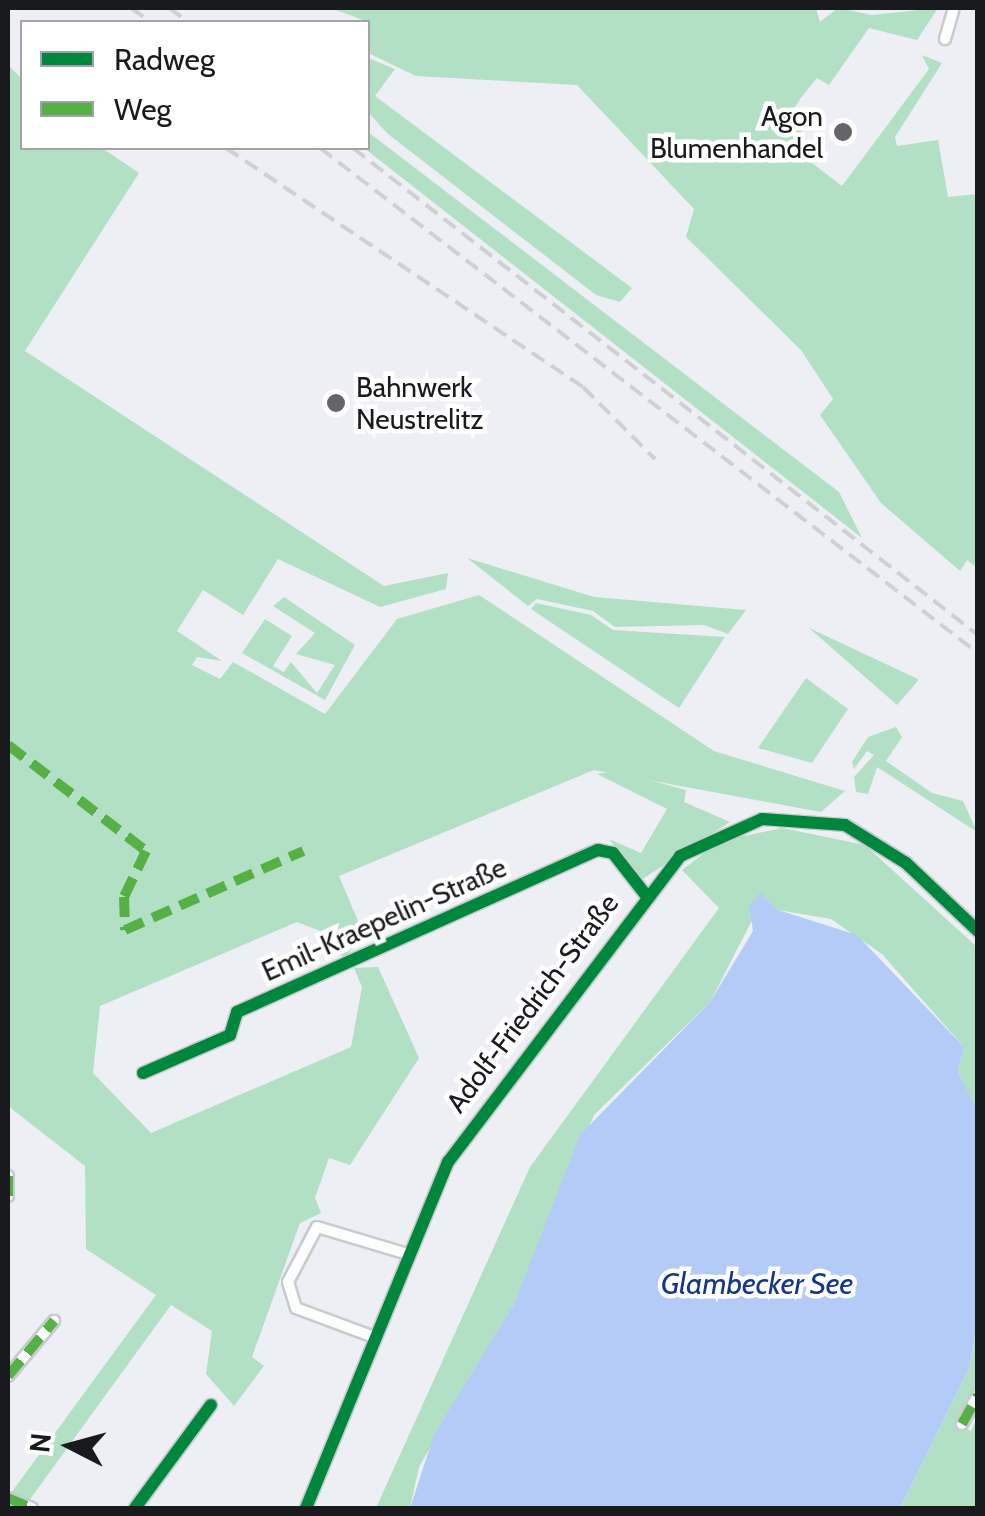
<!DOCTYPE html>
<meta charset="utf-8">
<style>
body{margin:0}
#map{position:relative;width:985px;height:1516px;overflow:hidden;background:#edeff4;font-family:Cabin,sans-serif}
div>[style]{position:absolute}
.green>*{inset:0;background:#b2e0c4}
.water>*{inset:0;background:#b5cbf7}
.roads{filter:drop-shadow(2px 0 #c9cace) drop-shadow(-2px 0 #c9cace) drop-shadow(0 2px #c9cace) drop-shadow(0 -2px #c9cace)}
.minor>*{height:10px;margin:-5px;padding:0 5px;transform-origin:5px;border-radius:5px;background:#fcfdfd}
.rail>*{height:4px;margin-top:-2px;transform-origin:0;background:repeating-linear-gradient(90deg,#cfd0d2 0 15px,transparent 0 23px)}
.quiet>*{height:10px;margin-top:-5px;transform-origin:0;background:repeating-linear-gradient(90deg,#55b145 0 20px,transparent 0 30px)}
.cycleway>*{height:12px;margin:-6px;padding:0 6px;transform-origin:6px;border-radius:6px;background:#00873e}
.dots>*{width:28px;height:28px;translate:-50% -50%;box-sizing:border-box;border:5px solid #fff;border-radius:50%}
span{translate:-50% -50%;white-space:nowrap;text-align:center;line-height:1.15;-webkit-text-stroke:9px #fff;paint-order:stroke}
.poi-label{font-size:28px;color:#191a1d}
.right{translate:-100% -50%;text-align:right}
.left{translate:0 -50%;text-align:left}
.street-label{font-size:28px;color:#191a1d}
.water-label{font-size:30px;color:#13368a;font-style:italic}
.frame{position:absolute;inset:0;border:10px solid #191a1d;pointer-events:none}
.legend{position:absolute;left:20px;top:20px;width:350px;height:130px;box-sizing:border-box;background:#fff;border:2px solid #a3a3a5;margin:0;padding:12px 18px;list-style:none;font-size:30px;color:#191a1d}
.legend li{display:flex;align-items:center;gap:20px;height:50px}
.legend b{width:50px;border:2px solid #a3a3a5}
.north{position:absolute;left:20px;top:1396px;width:100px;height:100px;-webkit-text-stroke:8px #fff;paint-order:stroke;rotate:276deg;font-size:28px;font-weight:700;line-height:40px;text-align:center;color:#191a1d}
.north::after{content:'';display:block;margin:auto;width:35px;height:45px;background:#191a1d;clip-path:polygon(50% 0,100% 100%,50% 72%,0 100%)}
</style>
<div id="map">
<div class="green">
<i style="clip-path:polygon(331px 8px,816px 8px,820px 22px,838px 8px,872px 15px,938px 8px,917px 40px,869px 28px,829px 85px,817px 78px,800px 99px,790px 115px,805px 127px,790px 146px,842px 186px,929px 69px,922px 55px,942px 63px,895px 137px,897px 146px,938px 140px,948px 197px,977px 194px,977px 568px,967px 560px,960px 571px,881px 503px,820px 415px,833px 399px,801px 350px,686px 237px,694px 209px,577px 85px,416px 76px,368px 53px,368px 22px)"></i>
<i style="clip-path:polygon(368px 58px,395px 69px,375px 96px,632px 288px,620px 302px,596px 295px,388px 134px,368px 112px)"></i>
<i style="clip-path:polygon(8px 65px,22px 79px,22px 148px,102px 148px,139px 173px,25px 351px,384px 586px,448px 573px,446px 589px,380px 607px,278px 559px,243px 615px,203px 590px,177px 631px,222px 661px,197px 657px,192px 665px,220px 679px,233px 662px,325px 714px,397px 619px,479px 595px,714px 751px,845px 791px,821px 812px,594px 770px,339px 876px,364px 935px,346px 956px,330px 954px,320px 931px,297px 922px,100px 1006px,93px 1073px,151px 1133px,351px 1047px,362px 987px,354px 968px,378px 967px,419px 1058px,350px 1165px,329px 1158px,315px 1198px,321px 1213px,300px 1223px,252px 1357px,264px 1366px,234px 1406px,206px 1374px,212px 1331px,171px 1305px,28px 1502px,11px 1493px,156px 1295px,86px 1249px,85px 1166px,8px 1106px)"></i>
<i style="clip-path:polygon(368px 132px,839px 492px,862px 538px,364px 148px)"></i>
<i style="clip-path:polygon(467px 558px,594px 597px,746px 610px,728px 634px,704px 625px,615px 627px,593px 611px,537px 599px,528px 606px)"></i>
<i style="clip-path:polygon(284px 597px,355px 645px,325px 700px,242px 653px,265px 619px,292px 636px,273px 666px,284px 672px,291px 662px,317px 693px,335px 665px,296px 654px,315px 633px,273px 606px)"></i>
<i style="clip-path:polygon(536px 603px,591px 615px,613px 630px,725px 637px,679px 708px,531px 609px)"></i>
<i style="clip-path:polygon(809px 628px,918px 679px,917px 682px,897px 705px)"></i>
<i style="clip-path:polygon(806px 678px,848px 709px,812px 763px,758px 748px)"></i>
<i style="clip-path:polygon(896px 727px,902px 737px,886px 761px,932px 793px,963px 801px,977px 832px,877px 767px,868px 794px,856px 792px,854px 777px,874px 755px,867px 751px,854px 769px,852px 762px,868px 737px)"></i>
<i style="clip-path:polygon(615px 771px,686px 790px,684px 802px,730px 822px,641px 880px,609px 839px,641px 853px,667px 809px,597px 774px)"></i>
<i style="clip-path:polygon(782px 828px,865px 845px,977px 947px,977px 1112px,958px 1072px,964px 1047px,882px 954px,831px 919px,778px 910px,764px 897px,710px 1002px,594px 1115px,515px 1302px,419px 1467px,410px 1508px,376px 1508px,530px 1167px,719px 908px,682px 870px,720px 841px)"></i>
<i style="clip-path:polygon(977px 1325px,977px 1385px,958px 1425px,971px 1431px,977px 1418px,977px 1508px,900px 1508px,969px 1369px)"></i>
</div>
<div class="water">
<i style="clip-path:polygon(760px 893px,778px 910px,857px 935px,964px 1047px,958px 1072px,978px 1112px,977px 1325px,969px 1369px,900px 1508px,410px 1508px,434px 1435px,515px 1302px,580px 1135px,710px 1002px,753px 931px,749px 906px)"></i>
</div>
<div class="roads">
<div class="minor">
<i style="left:945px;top:39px;width:32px;rotate:-74deg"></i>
<i style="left:143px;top:1073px;width:95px;rotate:-23.6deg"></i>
<i style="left:230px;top:1035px;width:24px;rotate:-73deg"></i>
<i style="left:237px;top:1012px;width:396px;rotate:-24.2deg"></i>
<i style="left:598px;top:850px;width:15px;rotate:11deg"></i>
<i style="left:613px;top:853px;width:52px;rotate:52deg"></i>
<i style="left:8px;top:1176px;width:20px;rotate:90deg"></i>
<i style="left:374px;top:1337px;width:83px;rotate:-159.6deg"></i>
<i style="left:296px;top:1308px;width:27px;rotate:-107deg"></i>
<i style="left:288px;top:1282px;width:62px;rotate:-62.2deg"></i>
<i style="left:317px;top:1227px;width:91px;rotate:16.6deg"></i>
<i style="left:8px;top:1376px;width:72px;rotate:-50.1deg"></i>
<i style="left:962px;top:1424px;width:33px;rotate:-61deg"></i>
<i style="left:8px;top:1498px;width:26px;rotate:23deg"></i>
<i style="left:135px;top:1508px;width:128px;rotate:-53.6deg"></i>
<i style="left:306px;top:1508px;width:374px;rotate:-67.7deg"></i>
<i style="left:448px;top:1162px;width:384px;rotate:-52.8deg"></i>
<i style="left:680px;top:856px;width:90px;rotate:-24.3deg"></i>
<i style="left:762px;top:819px;width:83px;rotate:4.1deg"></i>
<i style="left:845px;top:825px;width:72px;rotate:31.9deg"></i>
<i style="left:906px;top:863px;width:99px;rotate:43.4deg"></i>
</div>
</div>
<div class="rail">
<i style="left:131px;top:8px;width:24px;rotate:35deg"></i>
<i style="left:169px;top:8px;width:24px;rotate:35deg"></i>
<i style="left:226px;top:148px;width:430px;rotate:33.8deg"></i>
<i style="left:583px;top:387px;width:102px;rotate:45deg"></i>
<i style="left:320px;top:148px;width:829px;rotate:37.51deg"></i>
<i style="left:353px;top:148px;width:792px;rotate:37.93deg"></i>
</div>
<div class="quiet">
<i style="left:8px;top:745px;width:174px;rotate:37.5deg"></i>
<i style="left:146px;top:851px;width:51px;rotate:115.6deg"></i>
<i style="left:124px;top:897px;width:33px;rotate:88deg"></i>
<i style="left:125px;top:930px;width:195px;rotate:-23.9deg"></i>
<i style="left:8px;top:1176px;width:20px;rotate:90deg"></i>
<i style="left:8px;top:1376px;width:72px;rotate:-50.1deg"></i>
<i style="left:962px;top:1424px;width:33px;rotate:-61deg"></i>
<i style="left:8px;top:1498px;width:26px;rotate:23deg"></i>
</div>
<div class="cycleway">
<i style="left:143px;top:1073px;width:95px;rotate:-23.6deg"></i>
<i style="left:230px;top:1035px;width:24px;rotate:-73deg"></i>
<i style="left:237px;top:1012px;width:396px;rotate:-24.2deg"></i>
<i style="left:598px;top:850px;width:15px;rotate:11deg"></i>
<i style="left:613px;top:853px;width:52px;rotate:52deg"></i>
<i style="left:135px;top:1508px;width:128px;rotate:-53.6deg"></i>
<i style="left:306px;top:1508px;width:374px;rotate:-67.7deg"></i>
<i style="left:448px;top:1162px;width:384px;rotate:-52.8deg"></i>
<i style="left:680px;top:856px;width:90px;rotate:-24.3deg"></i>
<i style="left:762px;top:819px;width:83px;rotate:4.1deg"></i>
<i style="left:845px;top:825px;width:72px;rotate:31.9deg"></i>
<i style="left:906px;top:863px;width:99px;rotate:43.4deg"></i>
</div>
<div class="dots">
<i style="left:843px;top:132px;background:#636568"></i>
<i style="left:336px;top:403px;background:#636568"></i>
</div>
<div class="poi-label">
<span class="right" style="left:823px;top:132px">Agon<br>Blumenhandel</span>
<span class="left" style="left:356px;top:403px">Bahnwerk<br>Neustrelitz</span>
</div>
<div class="street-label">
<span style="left:384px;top:919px;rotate:-24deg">Emil-Kraepelin-Straße</span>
<span style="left:532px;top:1003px;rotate:-53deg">Adolf-Friedrich-Straße</span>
</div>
<div class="water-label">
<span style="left:757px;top:1284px">Glambecker See</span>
</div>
<div class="frame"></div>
<ul class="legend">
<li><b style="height:12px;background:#00873e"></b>Radweg</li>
<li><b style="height:12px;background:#55b145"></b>Weg</li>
</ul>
<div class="north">N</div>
</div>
